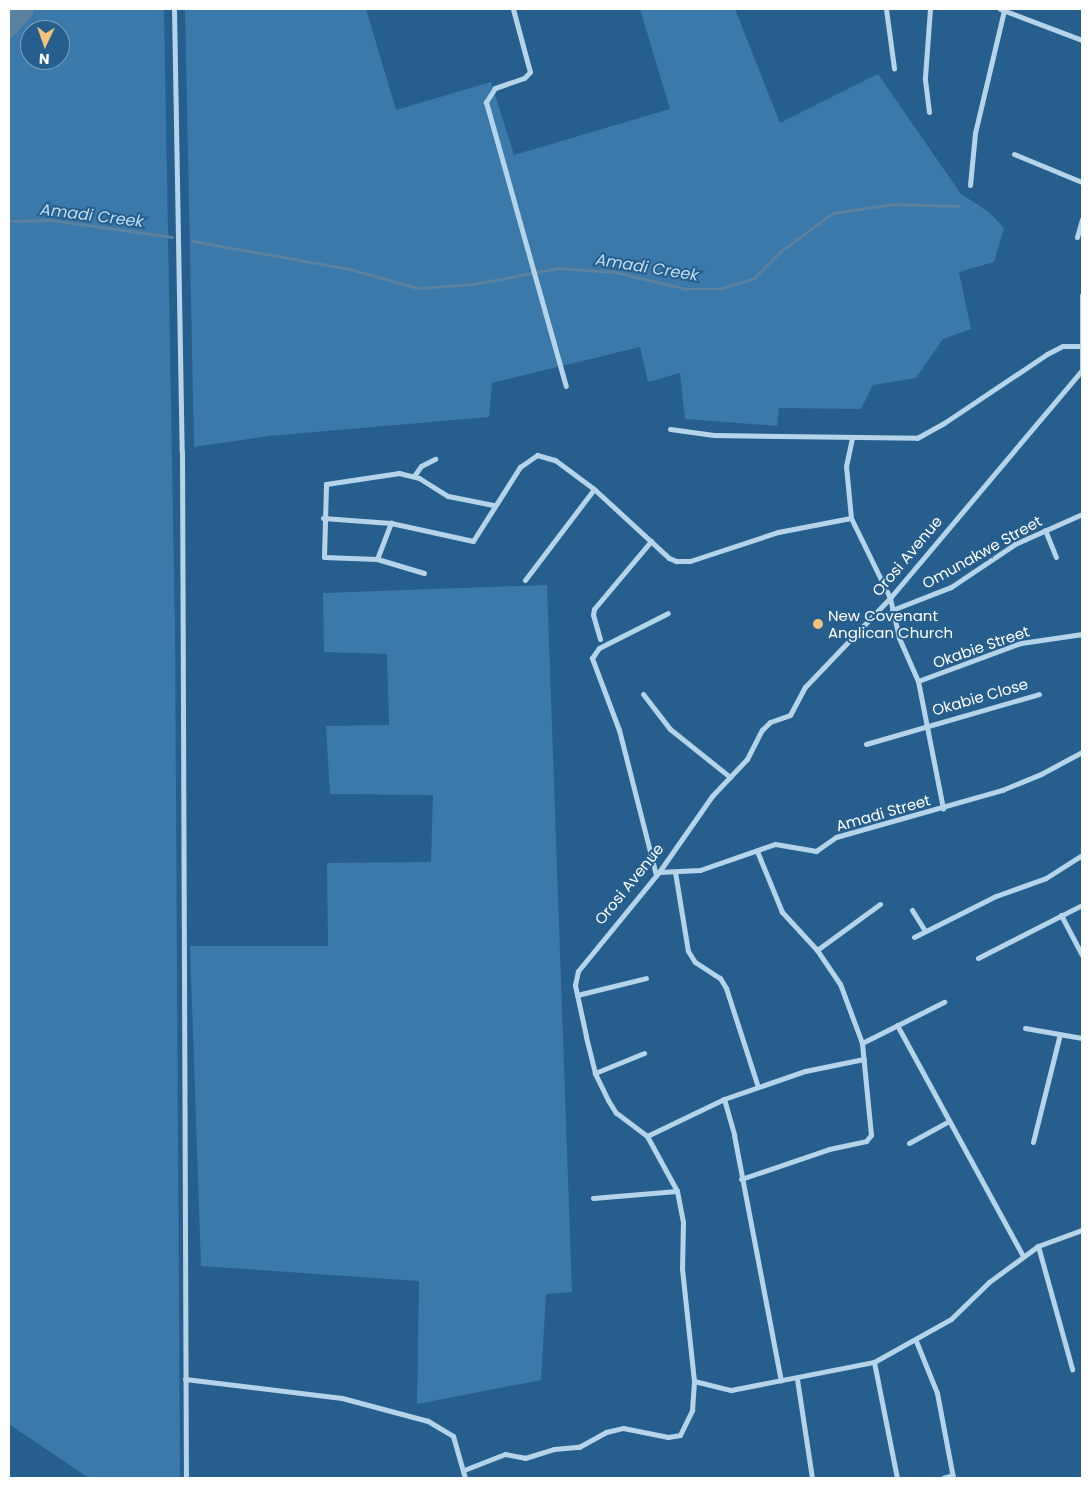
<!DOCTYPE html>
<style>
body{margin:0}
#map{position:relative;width:1091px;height:1487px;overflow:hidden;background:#265f8d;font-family:Poppins,sans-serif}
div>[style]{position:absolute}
.green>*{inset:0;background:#3a79a9}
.water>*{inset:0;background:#5a819f}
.stream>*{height:2.5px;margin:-1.25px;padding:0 1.25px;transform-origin:1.25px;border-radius:1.25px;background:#5a819f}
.street>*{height:5px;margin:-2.5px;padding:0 2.5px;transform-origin:2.5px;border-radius:2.5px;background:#b5d4ea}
.dots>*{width:14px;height:14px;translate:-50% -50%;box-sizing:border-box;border:2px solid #265f8d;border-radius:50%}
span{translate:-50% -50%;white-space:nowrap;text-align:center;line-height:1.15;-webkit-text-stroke:4px #265f8d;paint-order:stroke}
.street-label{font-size:15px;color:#fff}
.poi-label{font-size:15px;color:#fff}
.left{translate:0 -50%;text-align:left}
.water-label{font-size:16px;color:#c1ddf2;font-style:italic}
.frame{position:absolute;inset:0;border:10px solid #fff;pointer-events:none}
.north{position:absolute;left:20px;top:20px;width:50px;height:50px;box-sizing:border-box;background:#265f8d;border:1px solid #7d9fbb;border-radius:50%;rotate:183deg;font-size:14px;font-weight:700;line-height:20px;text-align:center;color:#fff}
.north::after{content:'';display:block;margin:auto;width:18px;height:22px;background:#f4c27a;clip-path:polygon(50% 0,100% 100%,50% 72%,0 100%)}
</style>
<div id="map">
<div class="green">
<i style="clip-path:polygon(evenodd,9px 9px,164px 9px,175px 630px,180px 1478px,89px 1478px,9px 1424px,9px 9px,30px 30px,60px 30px,60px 60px,30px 60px,30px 30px)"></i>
<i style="clip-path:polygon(185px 9px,366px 9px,396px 110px,491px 82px,514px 155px,670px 109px,640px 9px,735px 9px,780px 123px,878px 74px,961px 194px,989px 212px,1004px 228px,994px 262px,959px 272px,971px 329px,943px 339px,916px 378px,873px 385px,861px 409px,779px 408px,777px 426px,685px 419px,680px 373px,648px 382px,640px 347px,492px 383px,489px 417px,269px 436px,194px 447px)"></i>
<i style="clip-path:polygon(547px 585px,572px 1292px,546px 1294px,541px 1380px,417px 1404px,419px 1281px,201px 1266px,190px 946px,328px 946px,327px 863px,431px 862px,433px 795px,330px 794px,326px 726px,389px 725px,387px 654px,324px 652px,323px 593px)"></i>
</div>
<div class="water">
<i style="clip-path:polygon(9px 9px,34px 9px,33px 15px,9px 41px)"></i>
</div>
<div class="stream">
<i style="left:9px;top:221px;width:42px;rotate:-1.4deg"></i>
<i style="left:51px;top:220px;width:122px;rotate:8deg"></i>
<i style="left:193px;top:241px;width:159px;rotate:10.1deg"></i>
<i style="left:350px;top:269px;width:71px;rotate:15.6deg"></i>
<i style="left:418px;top:288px;width:55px;rotate:-4.2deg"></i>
<i style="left:473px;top:284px;width:87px;rotate:-10.5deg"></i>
<i style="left:559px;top:268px;width:56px;rotate:4.1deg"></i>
<i style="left:615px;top:272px;width:74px;rotate:13.3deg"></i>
<i style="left:687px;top:289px;width:32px"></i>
<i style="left:719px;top:289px;width:37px;rotate:-17deg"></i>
<i style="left:754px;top:278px;width:38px;rotate:-45deg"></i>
<i style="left:781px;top:251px;width:64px;rotate:-36.2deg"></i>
<i style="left:833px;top:213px;width:61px;rotate:-8.5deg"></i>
<i style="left:893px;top:204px;width:65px;rotate:1.8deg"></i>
</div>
<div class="street">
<i style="left:174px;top:9px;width:443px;rotate:89deg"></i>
<i style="left:182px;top:452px;width:1026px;rotate:89.78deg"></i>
<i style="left:513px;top:9px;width:65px;rotate:74.9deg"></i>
<i style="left:530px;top:72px;width:8px;rotate:135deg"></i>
<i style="left:524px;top:78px;width:31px;rotate:161deg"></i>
<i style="left:495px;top:88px;width:17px;rotate:123deg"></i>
<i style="left:486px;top:102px;width:295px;rotate:74.3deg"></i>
<i style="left:886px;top:9px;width:60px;rotate:82.3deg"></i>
<i style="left:1000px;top:9px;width:88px;rotate:20.7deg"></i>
<i style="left:929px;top:112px;width:35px;rotate:-97deg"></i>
<i style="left:925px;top:77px;width:68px;rotate:-85.8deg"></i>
<i style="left:1014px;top:154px;width:74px;rotate:22.4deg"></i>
<i style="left:970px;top:185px;width:52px;rotate:-84.5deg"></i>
<i style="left:975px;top:133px;width:126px;rotate:-76.7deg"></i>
<i style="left:1077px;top:237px;width:19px;rotate:-74deg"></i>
<i style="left:1082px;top:370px;width:75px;rotate:-90deg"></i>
<i style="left:670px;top:429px;width:44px;rotate:7.8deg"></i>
<i style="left:714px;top:435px;width:203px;rotate:0.8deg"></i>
<i style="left:917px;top:438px;width:31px;rotate:-29deg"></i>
<i style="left:944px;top:423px;width:124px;rotate:-33.8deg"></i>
<i style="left:1047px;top:354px;width:18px;rotate:-27deg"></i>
<i style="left:1063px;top:346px;width:17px"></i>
<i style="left:852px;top:438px;width:29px;rotate:102deg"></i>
<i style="left:846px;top:466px;width:52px;rotate:84.5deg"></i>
<i style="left:851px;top:518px;width:89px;rotate:64deg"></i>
<i style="left:890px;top:598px;width:41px;rotate:77.3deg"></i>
<i style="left:899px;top:638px;width:47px;rotate:66.2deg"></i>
<i style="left:918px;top:681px;width:130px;rotate:78.9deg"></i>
<i style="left:414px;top:476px;width:12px;rotate:-55deg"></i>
<i style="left:421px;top:466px;width:16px;rotate:-27deg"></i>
<i style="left:323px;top:518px;width:68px;rotate:4.2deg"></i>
<i style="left:391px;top:523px;width:84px;rotate:12.4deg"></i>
<i style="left:473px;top:541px;width:88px;rotate:-57.6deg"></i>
<i style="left:520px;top:467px;width:21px;rotate:-35deg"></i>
<i style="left:537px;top:455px;width:19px;rotate:16deg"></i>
<i style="left:555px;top:460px;width:49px;rotate:36.6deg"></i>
<i style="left:594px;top:489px;width:102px;rotate:42.6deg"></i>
<i style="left:669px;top:558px;width:8px;rotate:23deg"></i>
<i style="left:676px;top:561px;width:14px"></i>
<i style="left:690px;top:561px;width:93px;rotate:-18.2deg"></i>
<i style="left:778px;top:532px;width:74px;rotate:-10.9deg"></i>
<i style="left:1045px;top:530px;width:29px;rotate:68deg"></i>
<i style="left:377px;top:559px;width:39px;rotate:-69deg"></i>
<i style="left:424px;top:573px;width:49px;rotate:-163.4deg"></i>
<i style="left:377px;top:559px;width:53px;rotate:-177.8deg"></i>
<i style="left:324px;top:557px;width:73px;rotate:-88.4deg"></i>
<i style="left:326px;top:484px;width:74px;rotate:-8.6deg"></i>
<i style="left:399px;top:473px;width:21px;rotate:14deg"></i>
<i style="left:419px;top:478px;width:34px;rotate:32deg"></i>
<i style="left:448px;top:496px;width:46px;rotate:11.3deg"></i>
<i style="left:525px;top:580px;width:114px;rotate:-52.8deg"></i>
<i style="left:892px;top:610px;width:63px;rotate:-21.3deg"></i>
<i style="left:951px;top:587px;width:77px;rotate:-33.9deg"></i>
<i style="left:1015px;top:544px;width:73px;rotate:-24.1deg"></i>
<i style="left:600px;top:639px;width:25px;rotate:-106deg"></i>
<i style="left:593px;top:615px;width:6px;rotate:-81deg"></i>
<i style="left:594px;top:609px;width:89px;rotate:-50deg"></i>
<i style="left:918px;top:681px;width:110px;rotate:-20.3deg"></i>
<i style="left:1021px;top:643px;width:62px;rotate:-8.4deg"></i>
<i style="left:643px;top:694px;width:44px;rotate:52.4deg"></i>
<i style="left:670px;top:729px;width:77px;rotate:38.7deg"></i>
<i style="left:866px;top:744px;width:180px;rotate:-16.1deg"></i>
<i style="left:659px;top:872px;width:41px;rotate:-2.8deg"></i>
<i style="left:700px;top:870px;width:79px;rotate:-19.1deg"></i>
<i style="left:775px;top:844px;width:42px;rotate:9.7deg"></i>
<i style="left:816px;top:851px;width:24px;rotate:-35deg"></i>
<i style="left:836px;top:837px;width:173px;rotate:-15.8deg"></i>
<i style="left:1002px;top:790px;width:42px;rotate:-22.3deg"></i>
<i style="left:1041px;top:774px;width:47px;rotate:-28.2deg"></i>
<i style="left:675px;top:872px;width:80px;rotate:80.7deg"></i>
<i style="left:688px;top:951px;width:13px;rotate:58deg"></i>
<i style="left:695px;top:962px;width:30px;rotate:33deg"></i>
<i style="left:720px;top:978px;width:12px;rotate:59deg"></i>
<i style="left:726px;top:988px;width:104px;rotate:72.1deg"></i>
<i style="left:656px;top:875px;width:150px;rotate:-104.3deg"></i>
<i style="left:619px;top:730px;width:77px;rotate:-110.6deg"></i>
<i style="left:592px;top:658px;width:12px;rotate:-55deg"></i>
<i style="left:599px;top:648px;width:77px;rotate:-26.9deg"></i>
<i style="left:912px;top:910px;width:25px;rotate:58deg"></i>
<i style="left:1061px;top:915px;width:45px;rotate:62.3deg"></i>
<i style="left:914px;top:937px;width:92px;rotate:-26.6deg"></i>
<i style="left:996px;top:896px;width:53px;rotate:-19.8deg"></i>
<i style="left:1046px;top:878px;width:43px;rotate:-32.6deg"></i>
<i style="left:817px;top:950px;width:78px;rotate:-36.1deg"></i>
<i style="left:978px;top:958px;width:117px;rotate:-27deg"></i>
<i style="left:577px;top:995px;width:71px;rotate:-13.8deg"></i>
<i style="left:897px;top:1025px;width:263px;rotate:61.4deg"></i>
<i style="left:1025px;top:1028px;width:58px;rotate:10deg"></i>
<i style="left:862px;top:1043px;width:92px;rotate:-26.6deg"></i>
<i style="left:595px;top:1073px;width:53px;rotate:-22.2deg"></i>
<i style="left:724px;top:1099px;width:37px;rotate:74deg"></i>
<i style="left:734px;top:1135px;width:250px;rotate:79.2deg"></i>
<i style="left:647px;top:1136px;width:85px;rotate:-25.7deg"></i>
<i style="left:724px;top:1099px;width:86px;rotate:-19.1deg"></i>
<i style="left:805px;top:1071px;width:60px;rotate:-11.5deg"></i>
<i style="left:1033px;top:1142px;width:111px;rotate:-76deg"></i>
<i style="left:909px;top:1143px;width:46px;rotate:-28.8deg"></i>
<i style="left:741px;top:1179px;width:93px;rotate:-18.8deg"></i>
<i style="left:829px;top:1149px;width:38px;rotate:-12deg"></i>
<i style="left:866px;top:1141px;width:8px;rotate:-50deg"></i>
<i style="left:871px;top:1135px;width:92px;rotate:-95.6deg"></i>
<i style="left:862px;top:1043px;width:63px;rotate:-110.4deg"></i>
<i style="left:840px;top:984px;width:41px;rotate:-124.1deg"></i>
<i style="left:817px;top:950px;width:52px;rotate:-132.6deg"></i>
<i style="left:782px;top:912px;width:66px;rotate:-112.3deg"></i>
<i style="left:593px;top:1198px;width:84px;rotate:-4.8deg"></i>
<i style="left:1038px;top:1246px;width:128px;rotate:74.5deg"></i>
<i style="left:916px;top:1341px;width:56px;rotate:68deg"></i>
<i style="left:937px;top:1393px;width:86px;rotate:79.3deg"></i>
<i style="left:874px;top:1362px;width:118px;rotate:78.8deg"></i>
<i style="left:185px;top:1379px;width:158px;rotate:6.9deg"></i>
<i style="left:342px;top:1398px;width:89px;rotate:15deg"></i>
<i style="left:428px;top:1421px;width:29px;rotate:31deg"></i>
<i style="left:453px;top:1436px;width:44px;rotate:74.1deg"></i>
<i style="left:797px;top:1379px;width:100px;rotate:81.4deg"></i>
<i style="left:694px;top:1381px;width:38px;rotate:14deg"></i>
<i style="left:731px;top:1390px;width:146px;rotate:-11.1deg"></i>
<i style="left:874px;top:1362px;width:88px;rotate:-29.2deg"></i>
<i style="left:951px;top:1319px;width:53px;rotate:-44.2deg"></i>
<i style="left:989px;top:1282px;width:61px;rotate:-36.3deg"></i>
<i style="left:1038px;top:1246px;width:47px;rotate:-20deg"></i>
<i style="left:464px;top:1470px;width:44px;rotate:-21.3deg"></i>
<i style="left:505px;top:1454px;width:20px;rotate:11deg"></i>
<i style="left:525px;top:1458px;width:30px;rotate:-17deg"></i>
<i style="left:554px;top:1449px;width:25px;rotate:-5deg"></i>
<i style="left:579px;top:1447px;width:31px;rotate:-29deg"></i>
<i style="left:606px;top:1432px;width:17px;rotate:-13deg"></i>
<i style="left:623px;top:1428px;width:46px;rotate:11.3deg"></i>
<i style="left:668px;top:1437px;width:12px;rotate:-9deg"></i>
<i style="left:680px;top:1435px;width:28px;rotate:-64deg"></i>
<i style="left:692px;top:1410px;width:29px;rotate:-86deg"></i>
<i style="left:694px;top:1381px;width:113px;rotate:-96.1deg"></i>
<i style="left:682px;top:1269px;width:47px;rotate:-88.8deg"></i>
<i style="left:683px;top:1222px;width:32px;rotate:-101deg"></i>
<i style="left:677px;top:1191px;width:63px;rotate:-118.6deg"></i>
<i style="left:647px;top:1136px;width:39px;rotate:-143deg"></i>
<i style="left:616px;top:1113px;width:15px;rotate:-122deg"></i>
<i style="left:608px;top:1100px;width:30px;rotate:-116deg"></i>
<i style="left:595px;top:1073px;width:38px;rotate:-104deg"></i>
<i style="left:586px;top:1036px;width:52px;rotate:-102.2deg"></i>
<i style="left:575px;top:985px;width:14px;rotate:-78deg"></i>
<i style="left:578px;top:971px;width:128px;rotate:-50.7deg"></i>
<i style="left:659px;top:872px;width:93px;rotate:-55.1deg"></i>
<i style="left:712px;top:796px;width:51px;rotate:-46.6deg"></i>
<i style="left:747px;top:759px;width:33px;rotate:-63deg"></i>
<i style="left:762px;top:730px;width:11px;rotate:-45deg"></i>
<i style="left:770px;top:722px;width:21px;rotate:-19deg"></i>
<i style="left:790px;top:715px;width:32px;rotate:-62deg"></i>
<i style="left:805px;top:687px;width:123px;rotate:-46.3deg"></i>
<i style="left:890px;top:598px;width:298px;rotate:-49.9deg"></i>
<i style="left:943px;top:1478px;width:10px;rotate:-17deg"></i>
</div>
<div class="dots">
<i style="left:818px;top:624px;background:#f4c27a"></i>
</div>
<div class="street-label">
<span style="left:982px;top:552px;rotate:-29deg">Omunakwe Street</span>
<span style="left:907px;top:556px;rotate:-50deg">Orosi Avenue</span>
<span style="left:981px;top:647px;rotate:-19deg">Okabie Street</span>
<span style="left:980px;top:697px;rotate:-16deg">Okabie Close</span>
<span style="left:883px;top:813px;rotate:-16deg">Amadi Street</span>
<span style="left:629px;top:884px;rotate:-51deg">Orosi Avenue</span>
</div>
<div class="poi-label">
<span class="left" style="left:828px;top:624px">New Covenant<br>Anglican Church</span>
</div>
<div class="water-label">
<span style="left:92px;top:216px;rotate:7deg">Amadi Creek</span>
<span style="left:647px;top:268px;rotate:9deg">Amadi Creek</span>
</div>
<div class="frame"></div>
<div class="north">N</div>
</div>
